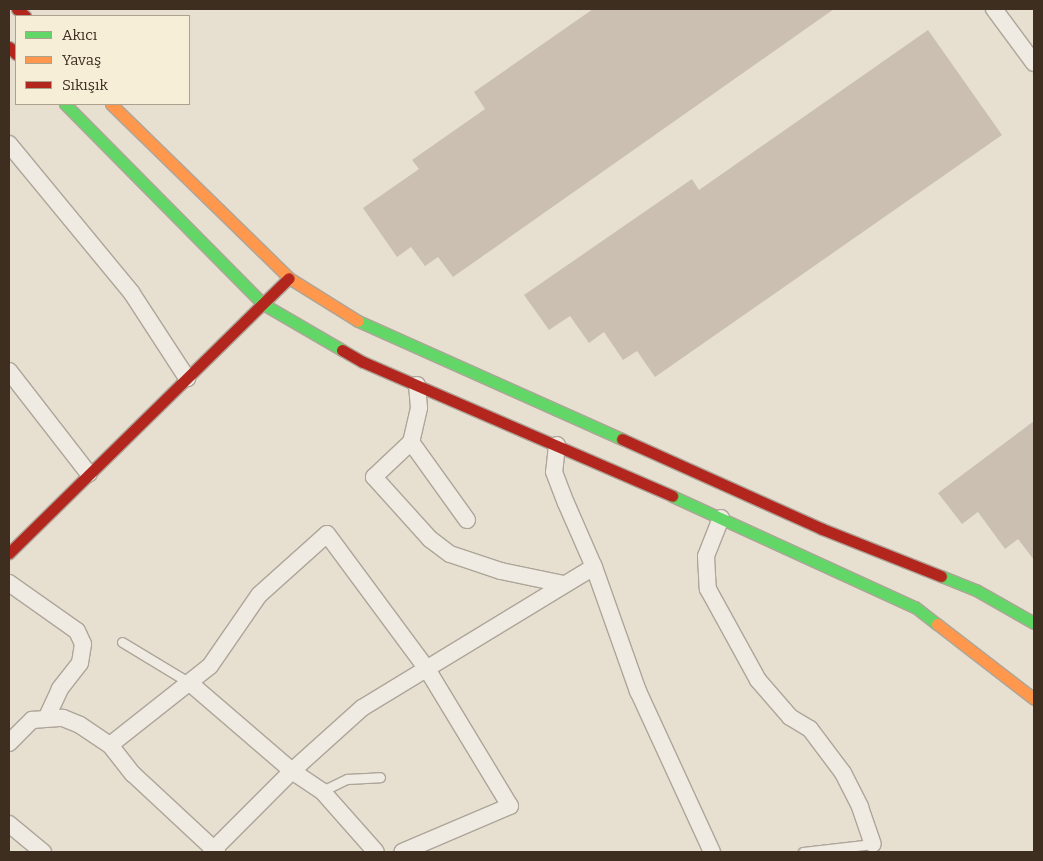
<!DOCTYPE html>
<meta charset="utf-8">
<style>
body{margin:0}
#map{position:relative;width:1043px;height:861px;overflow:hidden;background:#e7e0d1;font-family:Bitter,serif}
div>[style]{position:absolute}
.building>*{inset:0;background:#cbbfb2}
.roads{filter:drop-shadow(1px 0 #ada599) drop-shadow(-1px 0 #ada599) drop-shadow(0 1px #ada599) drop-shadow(0 -1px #ada599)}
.lane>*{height:9px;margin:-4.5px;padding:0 4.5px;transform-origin:4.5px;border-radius:4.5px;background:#efebe3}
.street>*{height:16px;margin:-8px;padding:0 8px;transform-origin:8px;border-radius:8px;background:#efebe3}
.fast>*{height:11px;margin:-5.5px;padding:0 5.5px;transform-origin:5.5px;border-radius:5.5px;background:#63d668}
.slow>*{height:11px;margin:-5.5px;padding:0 5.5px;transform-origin:5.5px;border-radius:5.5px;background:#ff974d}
.jam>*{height:11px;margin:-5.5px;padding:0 5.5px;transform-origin:5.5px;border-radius:5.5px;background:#b3261e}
span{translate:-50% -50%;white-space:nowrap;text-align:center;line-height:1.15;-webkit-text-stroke:5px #f7eed8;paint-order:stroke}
.frame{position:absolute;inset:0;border:10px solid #3d2e20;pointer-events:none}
.legend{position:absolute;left:15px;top:15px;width:175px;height:90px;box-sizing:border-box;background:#f7eed8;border:1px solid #ada18e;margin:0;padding:6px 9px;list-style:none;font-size:15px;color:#3d2e20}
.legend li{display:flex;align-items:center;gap:10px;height:25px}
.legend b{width:25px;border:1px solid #ada18e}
</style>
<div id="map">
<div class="building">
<i style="clip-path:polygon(593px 9px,834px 9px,453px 277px,438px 257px,425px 266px,411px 247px,397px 257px,363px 208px,419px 169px,412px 160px,485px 109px,474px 92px)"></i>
<i style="clip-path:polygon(928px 30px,1002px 135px,655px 377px,637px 351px,623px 360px,604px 332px,589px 343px,570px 316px,549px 330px,524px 295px,692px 179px,699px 190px)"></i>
<i style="clip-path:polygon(1034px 421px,1034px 560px,1018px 539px,1005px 549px,978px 512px,962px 524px,938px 493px)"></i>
</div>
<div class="roads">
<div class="lane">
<i style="left:122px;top:642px;width:79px;rotate:31.1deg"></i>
<i style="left:322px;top:791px;width:28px;rotate:-26deg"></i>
<i style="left:347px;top:779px;width:33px;rotate:-3deg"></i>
<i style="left:803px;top:852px;width:70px;rotate:-6.5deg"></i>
</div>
<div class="street">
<i style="left:994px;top:9px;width:67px;rotate:53.5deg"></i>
<i style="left:9px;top:144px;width:192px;rotate:50.5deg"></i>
<i style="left:131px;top:292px;width:103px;rotate:56.9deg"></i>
<i style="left:9px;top:371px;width:130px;rotate:52.2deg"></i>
<i style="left:417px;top:385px;width:23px;rotate:85deg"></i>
<i style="left:419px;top:408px;width:35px;rotate:103deg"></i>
<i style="left:411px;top:442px;width:51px;rotate:136.6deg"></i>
<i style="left:374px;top:477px;width:84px;rotate:47.9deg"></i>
<i style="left:430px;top:539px;width:25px;rotate:37deg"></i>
<i style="left:450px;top:554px;width:54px;rotate:18.4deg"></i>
<i style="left:501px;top:571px;width:63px;rotate:11.8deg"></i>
<i style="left:411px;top:442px;width:96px;rotate:54.3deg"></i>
<i style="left:557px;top:445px;width:27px;rotate:96deg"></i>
<i style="left:554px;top:472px;width:33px;rotate:69deg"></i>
<i style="left:566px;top:503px;width:70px;rotate:66.4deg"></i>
<i style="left:594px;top:567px;width:132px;rotate:70.5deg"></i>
<i style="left:638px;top:691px;width:177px;rotate:65.3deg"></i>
<i style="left:721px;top:518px;width:41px;rotate:111.5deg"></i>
<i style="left:706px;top:556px;width:33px;rotate:87deg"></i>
<i style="left:708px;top:589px;width:104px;rotate:61.2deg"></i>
<i style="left:758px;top:680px;width:49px;rotate:49.1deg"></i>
<i style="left:790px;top:717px;width:23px;rotate:31deg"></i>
<i style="left:810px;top:729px;width:55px;rotate:53.1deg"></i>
<i style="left:843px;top:773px;width:38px;rotate:63deg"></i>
<i style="left:860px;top:807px;width:39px;rotate:71deg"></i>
<i style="left:9px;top:583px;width:83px;rotate:35.2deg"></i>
<i style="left:77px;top:631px;width:14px;rotate:65deg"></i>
<i style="left:83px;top:644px;width:19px;rotate:99deg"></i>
<i style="left:80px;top:663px;width:33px;rotate:128deg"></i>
<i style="left:60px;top:689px;width:31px;rotate:115deg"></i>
<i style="left:191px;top:684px;width:133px;rotate:40.7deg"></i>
<i style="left:292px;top:771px;width:36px;rotate:34deg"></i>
<i style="left:322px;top:791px;width:81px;rotate:48.5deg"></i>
<i style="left:9px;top:743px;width:33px;rotate:-45deg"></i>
<i style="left:32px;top:720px;width:31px;rotate:-4deg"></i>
<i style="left:63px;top:718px;width:18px;rotate:22deg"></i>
<i style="left:80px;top:725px;width:36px;rotate:34deg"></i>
<i style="left:110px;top:745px;width:37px;rotate:52deg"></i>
<i style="left:133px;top:774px;width:115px;rotate:42.9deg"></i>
<i style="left:110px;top:745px;width:127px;rotate:-38.3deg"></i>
<i style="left:210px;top:666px;width:86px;rotate:-55.4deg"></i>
<i style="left:259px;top:595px;width:91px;rotate:-41.9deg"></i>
<i style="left:327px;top:534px;width:168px;rotate:53.5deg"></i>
<i style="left:427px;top:669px;width:160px;rotate:58.8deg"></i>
<i style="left:510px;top:806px;width:117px;rotate:156.9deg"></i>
<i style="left:9px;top:824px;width:44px;rotate:39.5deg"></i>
<i style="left:211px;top:852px;width:115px;rotate:-45deg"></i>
<i style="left:292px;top:771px;width:94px;rotate:-42deg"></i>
<i style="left:362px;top:708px;width:271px;rotate:-31.3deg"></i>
</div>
<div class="fast">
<i style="left:65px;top:104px;width:281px;rotate:45.3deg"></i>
<i style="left:263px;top:304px;width:91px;rotate:30.2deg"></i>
<i style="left:358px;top:321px;width:289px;rotate:24.1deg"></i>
<i style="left:672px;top:496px;width:267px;rotate:24.6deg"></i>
<i style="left:915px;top:607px;width:28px;rotate:38deg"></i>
<i style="left:941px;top:576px;width:38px;rotate:22deg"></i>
<i style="left:976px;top:590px;width:67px;rotate:29.6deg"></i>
</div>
<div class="slow">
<i style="left:111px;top:104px;width:249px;rotate:44.3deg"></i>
<i style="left:289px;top:278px;width:81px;rotate:31.9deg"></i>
<i style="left:937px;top:624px;width:123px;rotate:37.7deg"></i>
</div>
<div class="jam">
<i style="left:17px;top:9px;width:11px;rotate:41deg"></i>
<i style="left:9px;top:47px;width:10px;rotate:45deg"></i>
<i style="left:342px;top:350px;width:24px;rotate:30deg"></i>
<i style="left:363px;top:362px;width:337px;rotate:23.4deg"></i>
<i style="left:622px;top:439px;width:219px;rotate:24.2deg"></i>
<i style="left:822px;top:529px;width:128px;rotate:21.6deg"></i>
<i style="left:9px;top:553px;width:392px;rotate:-44.5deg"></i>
</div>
</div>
<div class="frame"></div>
<ul class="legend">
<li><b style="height:6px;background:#63d668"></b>Akıcı</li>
<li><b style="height:6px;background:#ff974d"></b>Yavaş</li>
<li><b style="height:6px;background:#b3261e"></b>Sıkışık</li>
</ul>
</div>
